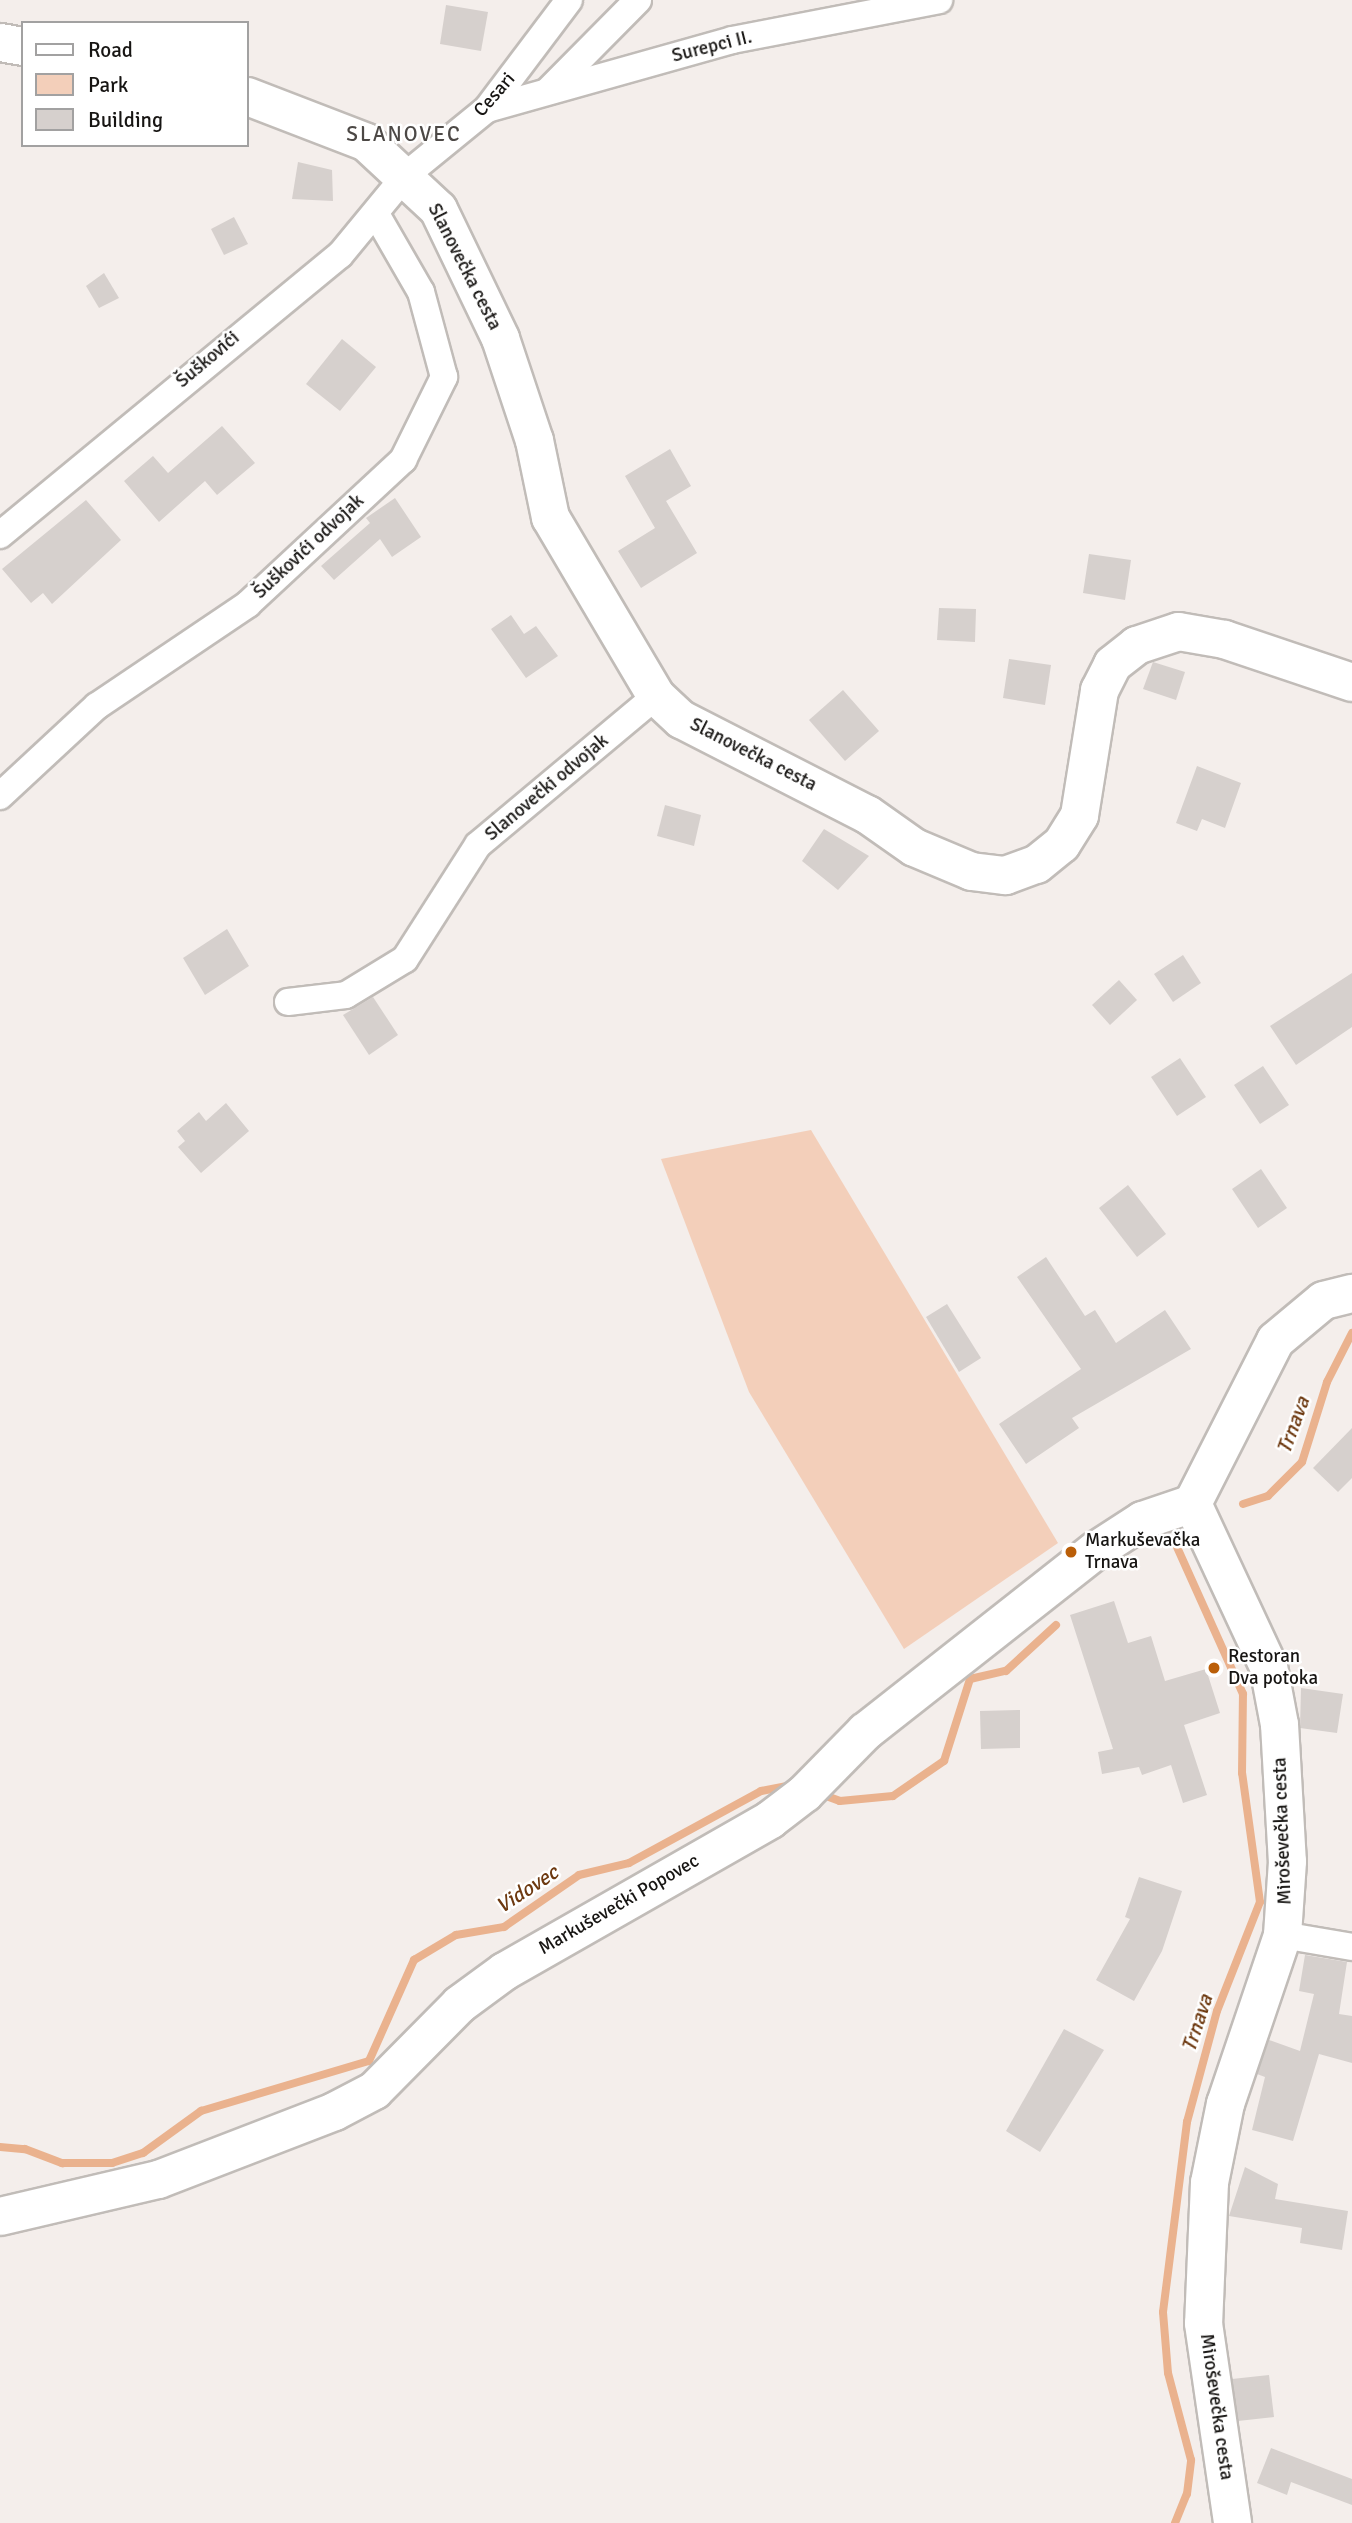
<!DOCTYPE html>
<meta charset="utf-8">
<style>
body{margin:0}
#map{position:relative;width:1352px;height:2523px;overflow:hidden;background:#f4eeeb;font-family:Signika,sans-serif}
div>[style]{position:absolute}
.green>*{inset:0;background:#f3cfba}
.stream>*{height:8px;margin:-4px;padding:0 4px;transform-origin:4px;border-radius:4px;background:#eab28e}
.building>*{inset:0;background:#d6d0cd}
.roads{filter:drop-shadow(2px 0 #c1bcb8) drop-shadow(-2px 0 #c1bcb8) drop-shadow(0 2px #c1bcb8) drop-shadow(0 -2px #c1bcb8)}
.street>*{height:26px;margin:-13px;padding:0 13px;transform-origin:13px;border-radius:13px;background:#fff}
.secondary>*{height:37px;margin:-18.5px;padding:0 18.5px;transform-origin:18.5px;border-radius:18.5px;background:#fff}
.dots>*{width:19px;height:19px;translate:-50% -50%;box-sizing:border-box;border:4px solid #fff;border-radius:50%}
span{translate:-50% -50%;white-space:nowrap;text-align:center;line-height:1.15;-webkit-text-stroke:5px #fff;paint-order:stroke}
.street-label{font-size:19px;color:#171513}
.poi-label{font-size:19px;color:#171513}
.left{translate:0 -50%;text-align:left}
.neighbourhood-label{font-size:21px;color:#4c4845;letter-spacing:2px}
.water-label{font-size:21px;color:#6d3910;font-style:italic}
.legend{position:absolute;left:21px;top:21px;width:228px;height:126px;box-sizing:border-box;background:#fff;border:2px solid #a2a1a1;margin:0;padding:9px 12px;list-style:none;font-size:21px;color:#171513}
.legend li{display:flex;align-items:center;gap:14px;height:35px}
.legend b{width:35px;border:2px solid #a2a1a1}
</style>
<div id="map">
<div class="green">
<i style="clip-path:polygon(811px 1130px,1058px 1543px,904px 1649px,749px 1392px,661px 1159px)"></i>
</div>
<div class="stream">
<i style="left:1243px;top:1504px;width:26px;rotate:-18deg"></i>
<i style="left:1268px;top:1496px;width:48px;rotate:-45deg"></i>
<i style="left:1302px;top:1462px;width:84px;rotate:-72.6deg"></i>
<i style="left:1327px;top:1382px;width:55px;rotate:-63deg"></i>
<i style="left:818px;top:1793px;width:23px;rotate:20deg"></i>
<i style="left:840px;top:1801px;width:53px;rotate:-5.4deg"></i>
<i style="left:893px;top:1796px;width:62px;rotate:-34.5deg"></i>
<i style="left:944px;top:1761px;width:86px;rotate:-72.4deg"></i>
<i style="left:970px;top:1679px;width:37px;rotate:-13deg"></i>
<i style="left:1006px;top:1671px;width:68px;rotate:-42.6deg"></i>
<i style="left:0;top:2147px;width:25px;rotate:5deg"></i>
<i style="left:25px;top:2149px;width:40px;rotate:21deg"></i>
<i style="left:62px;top:2163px;width:50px"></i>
<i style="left:112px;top:2163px;width:33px;rotate:-18deg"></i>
<i style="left:143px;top:2153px;width:72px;rotate:-35.9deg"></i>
<i style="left:201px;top:2111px;width:175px;rotate:-16.6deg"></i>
<i style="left:369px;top:2061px;width:111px;rotate:-66deg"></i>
<i style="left:414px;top:1960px;width:49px;rotate:-30.8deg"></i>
<i style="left:456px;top:1935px;width:49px;rotate:-9.5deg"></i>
<i style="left:504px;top:1927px;width:91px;rotate:-34.7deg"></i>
<i style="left:579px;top:1875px;width:51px;rotate:-13.5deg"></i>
<i style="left:629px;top:1863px;width:150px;rotate:-28.6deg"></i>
<i style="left:761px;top:1791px;width:33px;rotate:-11deg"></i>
<i style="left:1175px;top:2523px;width:31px;rotate:-68deg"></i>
<i style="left:1187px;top:2494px;width:34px;rotate:-83deg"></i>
<i style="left:1191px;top:2460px;width:90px;rotate:-104.8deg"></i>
<i style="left:1168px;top:2373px;width:61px;rotate:-94.7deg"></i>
<i style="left:1163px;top:2312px;width:192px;rotate:-82.8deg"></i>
<i style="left:1187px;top:2122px;width:115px;rotate:-74.9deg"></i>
<i style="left:1217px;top:2011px;width:117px;rotate:-68.5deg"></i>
<i style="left:1260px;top:1902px;width:130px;rotate:-97.9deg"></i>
<i style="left:1242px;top:1773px;width:79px;rotate:-89.3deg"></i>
<i style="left:1243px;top:1694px;width:161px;rotate:-114.2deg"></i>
</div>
<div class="building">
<i style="clip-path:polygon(446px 5px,488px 12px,481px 51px,440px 44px)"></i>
<i style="clip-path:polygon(298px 162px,332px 170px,333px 201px,292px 199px)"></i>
<i style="clip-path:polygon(234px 217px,248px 244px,224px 255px,211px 229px)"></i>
<i style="clip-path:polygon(104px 273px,119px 298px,99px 308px,86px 286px)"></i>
<i style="clip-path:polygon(342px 339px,376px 367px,340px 411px,306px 384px)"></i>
<i style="clip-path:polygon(222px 426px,255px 463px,217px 495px,205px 481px,159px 522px,124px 481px,153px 456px,168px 473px)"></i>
<i style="clip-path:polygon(670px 449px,691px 486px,666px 501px,697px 553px,641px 588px,618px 551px,655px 528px,625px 476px)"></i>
<i style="clip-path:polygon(395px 498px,421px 537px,392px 557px,380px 539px,334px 580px,321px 566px,370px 523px,366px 518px)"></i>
<i style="clip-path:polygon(86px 500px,121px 540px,52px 604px,43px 593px,31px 603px,2px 569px)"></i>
<i style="clip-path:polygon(1089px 554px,1131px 560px,1125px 600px,1083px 593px)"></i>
<i style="clip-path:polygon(939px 608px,976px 609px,975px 642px,937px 640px)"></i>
<i style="clip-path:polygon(511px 615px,524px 634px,536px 626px,558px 656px,526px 678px,491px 629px)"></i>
<i style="clip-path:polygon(1009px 659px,1051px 665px,1045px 705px,1003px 698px)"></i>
<i style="clip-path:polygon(1153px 662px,1185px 672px,1176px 700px,1143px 689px)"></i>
<i style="clip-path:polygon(843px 690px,879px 731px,845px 761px,809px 720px)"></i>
<i style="clip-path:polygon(1197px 766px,1241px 783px,1225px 828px,1202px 819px,1197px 831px,1176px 823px)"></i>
<i style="clip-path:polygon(665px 805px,701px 815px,694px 846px,657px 836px)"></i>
<i style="clip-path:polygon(824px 829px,869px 856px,838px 890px,802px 861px)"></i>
<i style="clip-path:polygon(227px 929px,249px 966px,205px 995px,183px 958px)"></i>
<i style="clip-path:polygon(1183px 955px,1201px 983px,1173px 1002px,1154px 974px)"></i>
<i style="clip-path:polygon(1352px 973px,1352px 1027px,1296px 1065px,1270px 1026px)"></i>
<i style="clip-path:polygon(1119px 980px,1137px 1000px,1110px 1025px,1092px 1005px)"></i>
<i style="clip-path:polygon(373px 997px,398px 1035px,369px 1055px,343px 1015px)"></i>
<i style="clip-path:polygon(1180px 1058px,1206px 1097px,1177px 1116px,1151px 1077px)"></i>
<i style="clip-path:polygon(1263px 1066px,1289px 1105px,1260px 1124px,1234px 1085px)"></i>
<i style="clip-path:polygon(226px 1103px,249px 1131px,201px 1173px,178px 1147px,185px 1141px,177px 1131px,199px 1112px,206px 1121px)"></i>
<i style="clip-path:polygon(1261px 1169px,1287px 1208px,1258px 1228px,1232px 1189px)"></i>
<i style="clip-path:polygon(1128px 1185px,1166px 1234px,1137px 1257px,1099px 1208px)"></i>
<i style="clip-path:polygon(1046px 1257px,1085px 1316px,1095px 1310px,1116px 1343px,1165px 1310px,1191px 1349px,1072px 1418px,1079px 1428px,1026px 1464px,999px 1424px,1081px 1369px,1017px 1277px)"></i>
<i style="clip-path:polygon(947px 1304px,981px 1358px,959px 1372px,926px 1317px)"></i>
<i style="clip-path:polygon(1352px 1428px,1352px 1478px,1338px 1492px,1313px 1468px)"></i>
<i style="clip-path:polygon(1114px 1601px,1128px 1643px,1151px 1636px,1165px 1681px,1206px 1669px,1220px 1713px,1184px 1725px,1207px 1795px,1183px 1803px,1171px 1765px,1142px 1775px,1139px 1767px,1102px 1774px,1098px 1752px,1113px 1749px,1070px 1615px)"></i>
<i style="clip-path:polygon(1301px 1688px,1343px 1694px,1337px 1733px,1300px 1728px)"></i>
<i style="clip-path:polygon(1020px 1710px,1020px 1748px,981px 1749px,980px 1711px)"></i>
<i style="clip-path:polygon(1139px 1877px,1182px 1891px,1162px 1951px,1134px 2001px,1096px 1980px,1130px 1919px,1125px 1917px)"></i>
<i style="clip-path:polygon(1305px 1955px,1347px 1962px,1339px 2014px,1352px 2016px,1352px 2063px,1319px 2054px,1293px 2141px,1252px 2130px,1265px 2077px,1257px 2074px,1269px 2040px,1300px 2051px,1314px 1994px,1299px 1991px)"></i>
<i style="clip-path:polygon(1064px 2029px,1104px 2050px,1040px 2152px,1006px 2131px)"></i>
<i style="clip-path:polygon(1245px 2167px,1278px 2184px,1275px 2199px,1348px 2211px,1342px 2250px,1300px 2243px,1302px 2228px,1229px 2216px)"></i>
<i style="clip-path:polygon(1269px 2375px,1274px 2417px,1238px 2421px,1232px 2379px)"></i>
<i style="clip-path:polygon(1271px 2448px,1352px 2479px,1352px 2505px,1291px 2482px,1287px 2495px,1257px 2483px)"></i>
</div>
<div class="roads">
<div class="street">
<i style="left:548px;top:91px;width:128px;rotate:-45.3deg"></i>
<i style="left:487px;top:109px;width:255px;rotate:-15.7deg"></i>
<i style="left:732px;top:40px;width:211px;rotate:-10.9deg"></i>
<i style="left:0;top:535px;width:440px;rotate:-39.5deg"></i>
<i style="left:340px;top:255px;width:104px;rotate:-50.5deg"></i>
<i style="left:406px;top:175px;width:104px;rotate:-39.2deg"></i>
<i style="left:487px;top:109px;width:136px;rotate:-53deg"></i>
<i style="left:0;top:796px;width:132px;rotate:-42.9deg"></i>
<i style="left:97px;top:706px;width:182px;rotate:-34deg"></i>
<i style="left:248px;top:604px;width:212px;rotate:-42.9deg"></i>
<i style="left:403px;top:460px;width:93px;rotate:-63.7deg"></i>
<i style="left:444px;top:377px;width:88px;rotate:-105.1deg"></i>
<i style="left:421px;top:292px;width:90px;rotate:-120deg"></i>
<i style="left:288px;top:1002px;width:58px;rotate:-6.9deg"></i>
<i style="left:346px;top:995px;width:69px;rotate:-31.4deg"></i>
<i style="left:405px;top:959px;width:135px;rotate:-57.4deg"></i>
<i style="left:478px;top:845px;width:232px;rotate:-39.9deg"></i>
<i style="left:1282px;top:1935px;width:71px;rotate:9.7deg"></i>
</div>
<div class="secondary">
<i style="left:0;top:42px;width:23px;rotate:10deg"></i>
<i style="left:247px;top:96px;width:128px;rotate:21.1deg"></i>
<i style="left:366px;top:142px;width:98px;rotate:42.9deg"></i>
<i style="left:438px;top:209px;width:143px;rotate:64.3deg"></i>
<i style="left:500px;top:338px;width:108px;rotate:71.6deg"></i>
<i style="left:534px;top:440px;width:79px;rotate:78.3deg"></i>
<i style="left:550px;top:517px;width:208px;rotate:59.4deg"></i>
<i style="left:656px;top:696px;width:34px;rotate:43deg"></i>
<i style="left:681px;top:719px;width:209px;rotate:27.1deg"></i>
<i style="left:867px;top:814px;width:57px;rotate:35.1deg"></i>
<i style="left:914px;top:847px;width:62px;rotate:22.8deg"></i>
<i style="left:971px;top:871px;width:34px;rotate:7deg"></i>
<i style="left:1005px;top:875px;width:33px;rotate:-20deg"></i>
<i style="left:1036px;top:864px;width:32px;rotate:-39deg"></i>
<i style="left:1061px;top:844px;width:34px;rotate:-58deg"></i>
<i style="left:1079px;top:815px;width:127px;rotate:-80.9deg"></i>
<i style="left:1099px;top:690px;width:29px;rotate:-63deg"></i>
<i style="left:1112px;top:664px;width:31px;rotate:-38deg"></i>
<i style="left:1136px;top:645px;width:44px;rotate:-18.4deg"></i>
<i style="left:1178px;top:631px;width:47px;rotate:9.9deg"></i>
<i style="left:1224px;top:639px;width:135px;rotate:18.6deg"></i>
<i style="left:1192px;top:1503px;width:180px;rotate:65deg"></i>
<i style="left:1268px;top:1666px;width:59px;rotate:79.3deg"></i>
<i style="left:1279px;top:1724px;width:137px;rotate:86.7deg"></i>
<i style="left:1287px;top:1861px;width:74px;rotate:93.9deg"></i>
<i style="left:1282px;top:1935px;width:177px;rotate:108.7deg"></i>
<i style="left:1225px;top:2103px;width:81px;rotate:101.4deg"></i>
<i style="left:1209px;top:2182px;width:141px;rotate:92.4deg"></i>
<i style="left:1203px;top:2323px;width:202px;rotate:81.7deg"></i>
<i style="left:1192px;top:1503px;width:183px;rotate:-63deg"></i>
<i style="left:1275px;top:1340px;width:62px;rotate:-39.8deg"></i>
<i style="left:1323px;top:1300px;width:30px;rotate:-14deg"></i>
<i style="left:0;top:2216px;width:162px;rotate:-13.2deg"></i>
<i style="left:158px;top:2179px;width:189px;rotate:-21.1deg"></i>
<i style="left:334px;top:2111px;width:45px;rotate:-27.7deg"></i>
<i style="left:374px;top:2090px;width:121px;rotate:-45.3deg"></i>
<i style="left:459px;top:2004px;width:56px;rotate:-36.3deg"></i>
<i style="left:504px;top:1971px;width:306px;rotate:-29.7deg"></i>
<i style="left:770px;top:1819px;width:43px;rotate:-37.4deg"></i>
<i style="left:804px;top:1793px;width:87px;rotate:-45.5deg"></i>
<i style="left:865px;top:1731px;width:291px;rotate:-38.2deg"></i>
<i style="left:1094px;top:1551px;width:57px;rotate:-32.9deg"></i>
<i style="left:1142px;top:1520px;width:53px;rotate:-18.8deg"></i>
</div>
</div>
<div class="dots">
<i style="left:1071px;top:1552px;background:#ba5e08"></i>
<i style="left:1214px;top:1668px;background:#ba5e08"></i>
</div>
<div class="street-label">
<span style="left:712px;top:47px;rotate:-14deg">Surepci II.</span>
<span style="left:495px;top:95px;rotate:-49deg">Cesari</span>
<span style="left:464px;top:267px;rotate:63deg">Slanovečka cesta</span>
<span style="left:208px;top:360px;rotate:-40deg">Šuškovići</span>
<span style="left:309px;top:547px;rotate:-43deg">Šuškovići odvojak</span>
<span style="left:753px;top:755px;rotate:27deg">Slanovečka cesta</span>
<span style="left:547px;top:788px;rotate:-40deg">Slanovečki odvojak</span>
<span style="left:1283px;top:1831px;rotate:-92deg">Miroševečka cesta</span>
<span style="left:619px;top:1905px;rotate:-30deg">Markuševečki Popovec</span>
<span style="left:1216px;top:2407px;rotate:82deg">Miroševečka cesta</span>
</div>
<div class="poi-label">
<span class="left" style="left:1085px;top:1552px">Markuševačka<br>Trnava</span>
<span class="left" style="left:1228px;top:1668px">Restoran<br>Dva potoka</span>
</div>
<div class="neighbourhood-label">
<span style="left:404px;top:134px">SLANOVEC</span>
</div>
<div class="water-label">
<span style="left:1293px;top:1425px;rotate:-70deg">Trnava</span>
<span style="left:527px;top:1889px;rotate:-33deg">Vidovec</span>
<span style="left:1197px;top:2023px;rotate:-72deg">Trnava</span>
</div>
<ul class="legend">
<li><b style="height:9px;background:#fff"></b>Road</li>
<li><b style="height:19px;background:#f3cfba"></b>Park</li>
<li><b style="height:19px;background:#d6d0cd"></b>Building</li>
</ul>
</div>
